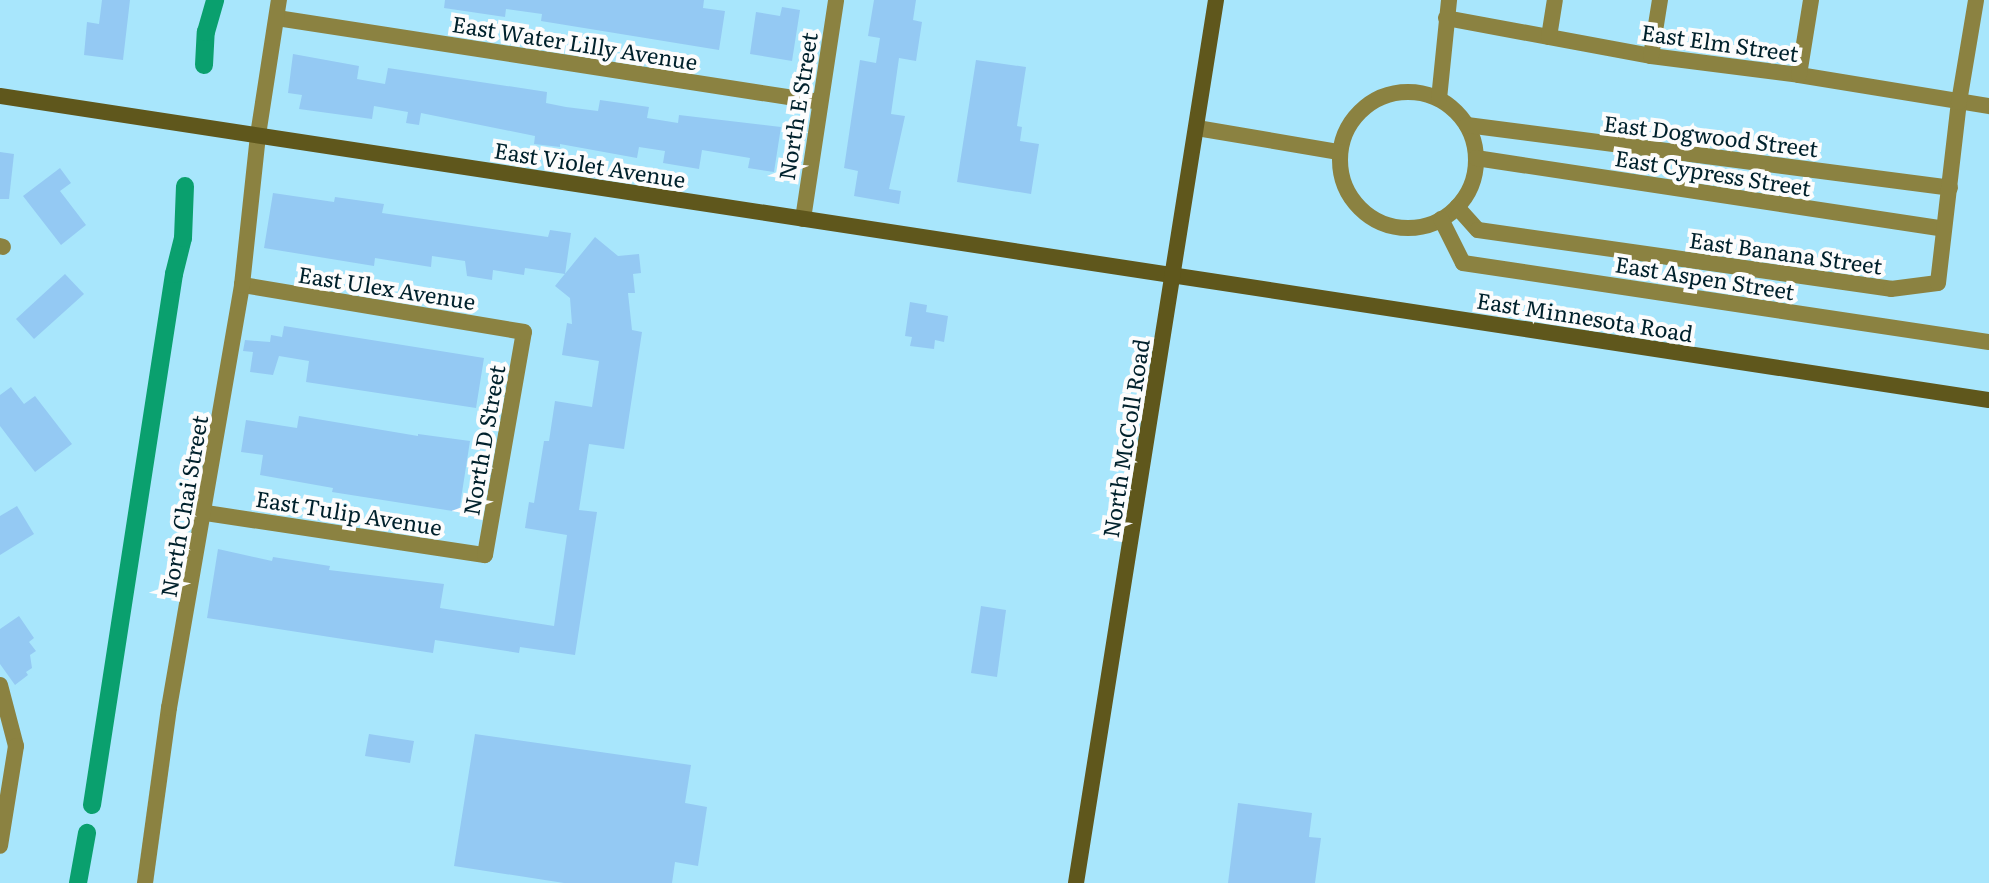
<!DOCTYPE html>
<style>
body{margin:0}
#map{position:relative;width:1989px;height:883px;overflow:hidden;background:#a8e6fc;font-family:Literata,serif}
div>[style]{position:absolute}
.canal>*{height:18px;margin:-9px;padding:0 9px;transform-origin:9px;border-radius:9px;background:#0aa06e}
.building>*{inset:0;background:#94c9f3}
.street>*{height:16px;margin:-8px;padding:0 8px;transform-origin:8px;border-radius:8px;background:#8b8241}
.street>.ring{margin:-8px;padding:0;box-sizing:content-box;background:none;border:16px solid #8b8241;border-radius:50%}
.secondary>*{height:16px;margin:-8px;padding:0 8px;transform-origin:8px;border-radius:8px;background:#5f571c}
span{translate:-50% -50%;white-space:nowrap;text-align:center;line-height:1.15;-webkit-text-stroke:8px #fcfcfc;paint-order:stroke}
.street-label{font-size:22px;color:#00212c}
</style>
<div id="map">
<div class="canal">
<i style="left:204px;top:65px;width:33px;rotate:-87deg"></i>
<i style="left:206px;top:32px;width:33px;rotate:-74deg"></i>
<i style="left:92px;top:805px;width:537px;rotate:-81.22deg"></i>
<i style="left:174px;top:274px;width:37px;rotate:-76deg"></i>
<i style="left:183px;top:238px;width:52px;rotate:-87.8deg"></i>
<i style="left:78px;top:883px;width:51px;rotate:-79.8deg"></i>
</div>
<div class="building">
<i style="clip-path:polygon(102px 0,130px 0,123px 60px,84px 55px,87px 22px,99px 24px)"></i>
<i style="clip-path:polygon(445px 0,704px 0,703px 8px,725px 11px,719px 50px,541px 21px,542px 14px,506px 9px,505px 17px,444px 8px)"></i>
<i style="clip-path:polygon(874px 0,916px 0,913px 20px,922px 22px,916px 61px,899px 58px,891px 114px,905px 116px,889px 189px,901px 191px,899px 204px,854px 196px,858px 171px,844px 168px,860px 60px,876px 63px,880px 38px,868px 36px)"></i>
<i style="clip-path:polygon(782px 7px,800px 10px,792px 61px,750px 54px,756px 12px,780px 16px)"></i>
<i style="clip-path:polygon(293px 54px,359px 66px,357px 79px,385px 84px,388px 68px,547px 92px,546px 103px,566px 107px,598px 111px,600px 100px,649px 107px,647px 118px,678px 123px,679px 115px,781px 127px,774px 172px,748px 168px,750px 158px,702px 150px,699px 169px,663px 163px,665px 151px,639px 147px,637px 158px,560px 144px,560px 147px,534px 144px,535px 136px,421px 113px,419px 125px,406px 123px,408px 112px,374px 106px,372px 119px,299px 109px,302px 95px,288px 93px)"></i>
<i style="clip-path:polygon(976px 60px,1026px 67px,1017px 126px,1022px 127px,1020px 141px,1039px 144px,1031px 194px,957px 182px)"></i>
<i style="clip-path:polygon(0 152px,14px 154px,9px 199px,0 199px)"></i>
<i style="clip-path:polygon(60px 168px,71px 183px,60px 191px,86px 225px,61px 245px,23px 196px)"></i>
<i style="clip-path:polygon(273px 193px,334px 202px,335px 197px,384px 204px,382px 213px,548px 237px,550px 230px,571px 233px,565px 274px,525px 268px,524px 275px,493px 270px,492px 280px,467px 276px,465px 261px,432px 256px,431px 267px,375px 258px,374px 266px,264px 248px)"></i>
<i style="clip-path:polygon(595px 237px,618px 256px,639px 254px,641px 273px,633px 274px,635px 293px,628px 293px,632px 330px,642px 332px,624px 449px,589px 444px,579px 510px,597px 512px,575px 655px,520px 647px,519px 653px,435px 640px,433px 653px,207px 618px,218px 549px,272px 561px,273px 557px,330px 566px,329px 570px,444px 584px,440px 608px,554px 626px,567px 535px,525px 528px,529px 502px,534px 503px,544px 441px,549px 441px,555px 401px,592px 407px,599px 361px,562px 355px,567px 323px,572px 324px,570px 298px,555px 286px)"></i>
<i style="clip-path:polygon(65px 274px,84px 294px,34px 339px,16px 319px)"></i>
<i style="clip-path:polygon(910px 302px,927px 305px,926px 312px,948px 316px,944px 342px,935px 340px,934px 349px,910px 346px,912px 337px,905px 336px)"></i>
<i style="clip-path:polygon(284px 326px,484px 358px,476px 408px,306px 382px,309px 361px,279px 356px,273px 375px,250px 372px,253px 352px,243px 351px,245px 340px,270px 342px,271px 335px,282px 337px)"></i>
<i style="clip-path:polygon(11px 387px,24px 404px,35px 396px,72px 444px,35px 472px,0 426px,0 395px)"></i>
<i style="clip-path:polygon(299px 416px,418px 436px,418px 434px,470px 441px,459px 512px,332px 492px,333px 488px,260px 475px,263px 455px,241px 452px,246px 420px,297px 428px)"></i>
<i style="clip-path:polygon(17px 506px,34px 534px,0 555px,0 516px)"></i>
<i style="clip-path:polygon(981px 606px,1006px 610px,997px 677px,971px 673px)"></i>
<i style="clip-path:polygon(19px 616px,34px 638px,29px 642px,36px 651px,30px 655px,32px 668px,26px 672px,28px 675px,15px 685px,0 664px,0 629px)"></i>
<i style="clip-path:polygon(369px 734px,414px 741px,410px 763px,365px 756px)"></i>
<i style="clip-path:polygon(475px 734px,691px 765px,685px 803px,707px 807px,698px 866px,675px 862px,672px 883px,564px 883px,454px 866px)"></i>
<i style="clip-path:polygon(1238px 803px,1312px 813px,1309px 837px,1321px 838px,1315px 883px,1228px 883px)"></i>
</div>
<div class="street">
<i style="left:277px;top:18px;width:549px;rotate:8.79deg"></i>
<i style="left:1446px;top:18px;width:208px;rotate:10.5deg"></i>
<i style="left:1651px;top:56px;width:149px;rotate:7.3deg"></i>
<i style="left:1799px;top:75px;width:193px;rotate:9.3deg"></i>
<i style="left:1549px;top:37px;width:37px;rotate:-81deg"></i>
<i style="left:1651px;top:56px;width:57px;rotate:-80.9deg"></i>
<i style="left:1799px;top:75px;width:76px;rotate:-80.9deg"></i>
<i class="ring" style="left:1340px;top:92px;width:120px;height:120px"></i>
<i style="left:1439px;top:99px;width:100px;rotate:-84.2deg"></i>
<i style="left:1467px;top:125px;width:487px;rotate:7.4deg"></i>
<i style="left:1197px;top:128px;width:144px;rotate:9.6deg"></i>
<i style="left:1476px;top:158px;width:473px;rotate:8.6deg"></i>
<i style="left:1457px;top:207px;width:31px;rotate:48deg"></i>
<i style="left:1478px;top:230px;width:417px;rotate:8.1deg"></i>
<i style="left:1891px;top:289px;width:47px;rotate:-7.3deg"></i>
<i style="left:1938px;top:283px;width:182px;rotate:-83.4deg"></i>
<i style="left:1959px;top:102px;width:103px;rotate:-80.5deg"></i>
<i style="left:803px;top:219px;width:221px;rotate:-81.4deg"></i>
<i style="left:1441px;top:219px;width:49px;rotate:63.4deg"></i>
<i style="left:1463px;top:263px;width:532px;rotate:8.54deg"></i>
<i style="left:0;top:246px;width:3px;rotate:18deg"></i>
<i style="left:206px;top:513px;width:282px;rotate:8.6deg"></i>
<i style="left:485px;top:555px;width:226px;rotate:-80.1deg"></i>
<i style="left:524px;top:332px;width:286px;rotate:-170.5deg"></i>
<i style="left:0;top:685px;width:63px;rotate:75.3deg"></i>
<i style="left:16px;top:746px;width:101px;rotate:99.1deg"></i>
<i style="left:145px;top:883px;width:177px;rotate:-82.2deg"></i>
<i style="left:169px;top:708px;width:429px;rotate:-80.2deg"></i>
<i style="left:242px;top:285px;width:151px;rotate:-83.9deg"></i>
<i style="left:258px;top:135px;width:137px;rotate:-81.2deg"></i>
</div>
<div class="secondary">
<i style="left:0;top:96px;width:2012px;rotate:8.69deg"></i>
<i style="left:1076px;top:883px;width:894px;rotate:-80.99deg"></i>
</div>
<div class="street-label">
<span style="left:575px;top:42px;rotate:9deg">East Water Lilly Avenue</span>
<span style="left:1720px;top:42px;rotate:8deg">East Elm Street</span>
<span style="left:797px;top:106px;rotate:-81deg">North E Street</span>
<span style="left:1711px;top:135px;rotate:7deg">East Dogwood Street</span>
<span style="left:590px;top:164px;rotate:9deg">East Violet Avenue</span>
<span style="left:1713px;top:172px;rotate:9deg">East Cypress Street</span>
<span style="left:1786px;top:252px;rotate:8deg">East Banana Street</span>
<span style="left:1705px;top:277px;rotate:9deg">East Aspen Street</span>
<span style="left:387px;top:287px;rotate:9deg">East Ulex Avenue</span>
<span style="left:1585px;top:316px;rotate:9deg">East Minnesota Road</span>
<span style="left:1125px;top:438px;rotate:-81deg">North McColl Road</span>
<span style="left:483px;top:440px;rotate:-80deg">North D Street</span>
<span style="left:183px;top:506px;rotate:-80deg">North Chai Street</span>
<span style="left:349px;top:512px;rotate:9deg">East Tulip Avenue</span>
</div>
</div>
